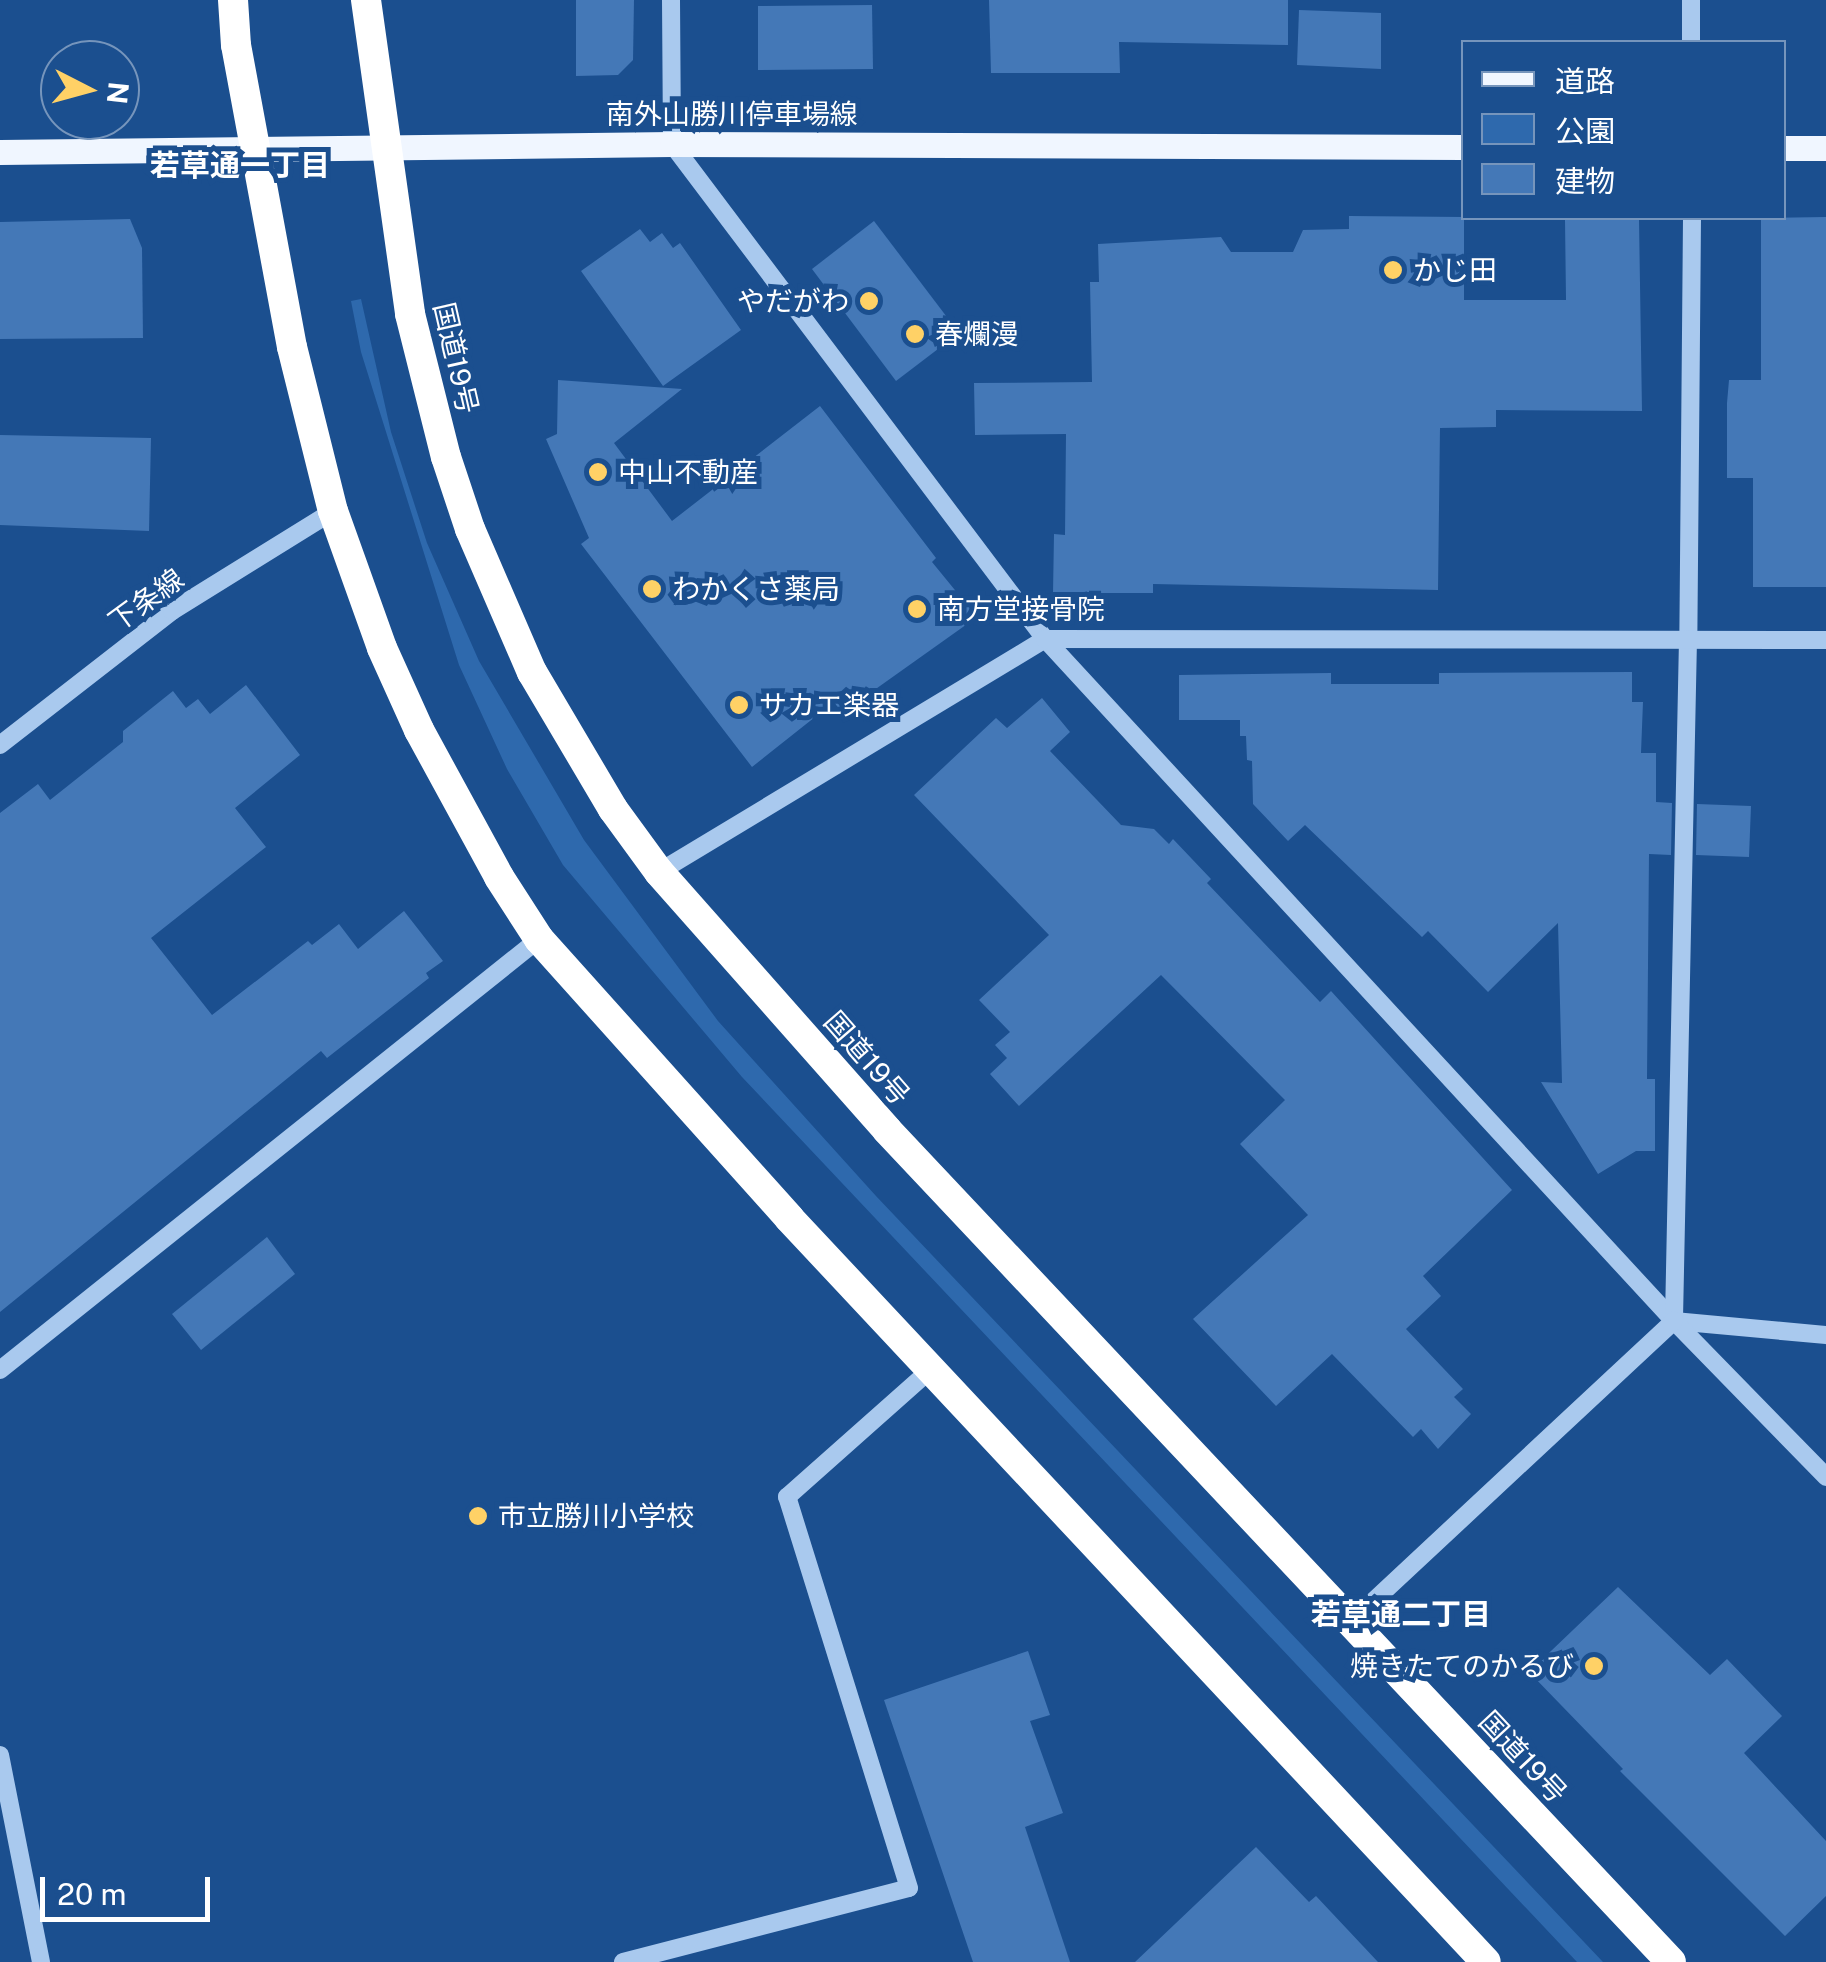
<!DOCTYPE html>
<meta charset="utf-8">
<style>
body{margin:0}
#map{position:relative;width:1826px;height:1962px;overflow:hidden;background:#1b4f8f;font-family:"Public Sans","Noto Sans JP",sans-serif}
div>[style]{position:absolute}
.green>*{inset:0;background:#2e69ad}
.building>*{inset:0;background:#4478b7}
.minor>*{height:18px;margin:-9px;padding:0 9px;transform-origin:9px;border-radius:9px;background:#a9c9ee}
.major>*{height:25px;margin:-12.5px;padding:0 12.5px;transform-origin:12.5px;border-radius:12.5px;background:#f0f6ff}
.highway>*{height:30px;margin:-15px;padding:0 15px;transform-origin:15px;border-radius:15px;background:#fff}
.dots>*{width:28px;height:28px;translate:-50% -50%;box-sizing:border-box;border:5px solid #1b4f8f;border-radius:50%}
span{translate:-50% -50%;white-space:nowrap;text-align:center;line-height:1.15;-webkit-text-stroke:10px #1b4f8f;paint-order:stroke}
.street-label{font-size:28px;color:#fff}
.poi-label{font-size:28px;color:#fff}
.left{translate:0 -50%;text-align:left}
.right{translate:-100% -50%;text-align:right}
.neighbourhood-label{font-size:30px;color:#fff;font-weight:700}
.legend{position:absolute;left:1461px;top:40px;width:325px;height:180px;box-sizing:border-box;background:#1b4f8f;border:2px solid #7695bc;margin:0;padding:12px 18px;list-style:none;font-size:30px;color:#fff}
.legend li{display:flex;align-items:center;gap:20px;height:50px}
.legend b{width:50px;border:2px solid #7695bc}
.north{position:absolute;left:40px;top:40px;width:100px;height:100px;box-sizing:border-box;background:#1b4f8f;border:2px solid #7695bc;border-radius:50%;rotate:96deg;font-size:28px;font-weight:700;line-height:40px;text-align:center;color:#fff}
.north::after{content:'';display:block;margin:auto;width:35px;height:45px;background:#ffd166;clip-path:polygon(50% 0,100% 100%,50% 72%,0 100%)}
.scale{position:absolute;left:40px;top:1877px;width:170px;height:45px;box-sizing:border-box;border:5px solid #fff;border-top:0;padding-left:12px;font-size:30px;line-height:35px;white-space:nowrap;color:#fff;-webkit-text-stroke:8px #1b4f8f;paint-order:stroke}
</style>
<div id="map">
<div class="green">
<i style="clip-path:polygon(361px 299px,391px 432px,427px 543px,479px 661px,584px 840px,718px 1021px,876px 1196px,1603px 1962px,1577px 1962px,742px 1077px,563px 865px,507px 769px,459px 665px,361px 352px,351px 301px)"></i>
</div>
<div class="building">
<i style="clip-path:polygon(576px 0,634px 0,633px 60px,618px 75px,576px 76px)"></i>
<i style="clip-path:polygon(989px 0,1288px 0,1288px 45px,1119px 42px,1120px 73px,991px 73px)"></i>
<i style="clip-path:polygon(872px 5px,873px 69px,758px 70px,758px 6px)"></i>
<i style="clip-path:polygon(1299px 10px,1381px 13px,1381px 69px,1297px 65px)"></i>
<i style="clip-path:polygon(1349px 216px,1464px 217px,1464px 300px,1566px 300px,1565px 220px,1639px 220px,1642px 411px,1496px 410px,1496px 427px,1440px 428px,1438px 590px,1153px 584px,1153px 593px,1053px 593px,1054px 534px,1065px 535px,1066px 434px,975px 435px,974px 383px,1092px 382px,1090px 282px,1099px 282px,1098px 244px,1221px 237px,1231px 252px,1293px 252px,1303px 230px,1349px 229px)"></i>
<i style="clip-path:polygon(1826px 217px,1826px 587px,1753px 587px,1753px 478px,1727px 478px,1727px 403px,1729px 380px,1761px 380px,1761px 218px)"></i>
<i style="clip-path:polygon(130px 219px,142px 248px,143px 338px,0 339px,0 222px)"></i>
<i style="clip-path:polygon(874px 221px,959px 333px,896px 381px,812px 269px)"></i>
<i style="clip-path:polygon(640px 229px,650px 242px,662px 233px,673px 248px,680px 243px,741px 330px,663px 386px,581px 271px)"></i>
<i style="clip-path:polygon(558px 380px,682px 389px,614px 443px,672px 521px,820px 406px,936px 558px,932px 562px,977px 617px,842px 713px,834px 702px,752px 767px,581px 544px,589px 538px,546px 439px,557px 434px)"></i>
<i style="clip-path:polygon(0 435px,151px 438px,149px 531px,0 525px)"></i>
<i style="clip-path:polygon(1632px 672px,1632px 702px,1643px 702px,1641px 753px,1656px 753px,1656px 802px,1672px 803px,1671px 855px,1649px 854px,1647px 1079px,1655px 1079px,1655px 1151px,1636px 1151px,1598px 1174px,1541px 1082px,1562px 1083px,1558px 923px,1488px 992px,1428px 931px,1422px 937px,1305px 825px,1288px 841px,1253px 804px,1252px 761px,1247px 760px,1246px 736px,1240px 736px,1240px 720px,1179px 720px,1179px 675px,1331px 673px,1331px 684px,1439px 684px,1439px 673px)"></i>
<i style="clip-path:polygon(246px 685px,300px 755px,235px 808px,266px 847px,151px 938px,212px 1015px,308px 941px,312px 945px,339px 924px,358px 949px,404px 911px,443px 961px,426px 973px,429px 978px,327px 1058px,321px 1051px,0 1312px,0 813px,38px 784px,50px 800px,123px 742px,123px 731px,173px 691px,186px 708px,198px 699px,210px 714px)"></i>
<i style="clip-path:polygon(1042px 698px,1070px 732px,1050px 751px,1121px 825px,1154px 829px,1169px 844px,1173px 839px,1211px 879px,1207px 883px,1320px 1002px,1331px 991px,1512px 1190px,1423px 1276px,1441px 1296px,1406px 1329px,1463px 1389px,1454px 1397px,1471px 1414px,1438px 1449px,1421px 1429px,1413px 1437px,1332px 1354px,1276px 1406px,1193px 1319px,1308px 1215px,1240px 1144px,1285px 1100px,1161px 975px,1019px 1106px,990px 1074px,1007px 1058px,995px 1045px,1010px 1032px,979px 1000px,1049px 935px,914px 795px,996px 718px,1007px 728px)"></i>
<i style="clip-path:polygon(1697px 804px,1751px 806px,1749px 857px,1696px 855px)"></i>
<i style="clip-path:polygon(267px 1237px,295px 1274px,201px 1350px,172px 1314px)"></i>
<i style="clip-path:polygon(1618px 1587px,1710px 1675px,1727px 1659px,1782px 1716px,1744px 1753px,1826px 1841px,1826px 1896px,1785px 1936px,1620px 1771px,1623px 1769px,1529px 1672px)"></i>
<i style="clip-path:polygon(1028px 1651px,1050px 1715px,1030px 1721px,1063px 1813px,1025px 1827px,1070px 1962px,973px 1962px,884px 1700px)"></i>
<i style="clip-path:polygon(1256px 1847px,1309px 1902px,1316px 1896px,1378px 1962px,1135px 1962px)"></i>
</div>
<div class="minor">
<i style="left:671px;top:0;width:144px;rotate:89.6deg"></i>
<i style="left:672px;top:144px;width:620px;rotate:53deg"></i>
<i style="left:1045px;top:639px;width:928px;rotate:47.32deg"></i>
<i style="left:1674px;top:1321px;width:153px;rotate:5.3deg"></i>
<i style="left:1691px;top:0;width:42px;rotate:90deg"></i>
<i style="left:1692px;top:218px;width:421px;rotate:90.5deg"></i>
<i style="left:1688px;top:639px;width:682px;rotate:91.18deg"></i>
<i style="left:1674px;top:1321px;width:218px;rotate:45.7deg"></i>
<i style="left:0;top:745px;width:218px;rotate:-37.9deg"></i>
<i style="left:172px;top:611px;width:190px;rotate:-31.8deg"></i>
<i style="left:659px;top:872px;width:451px;rotate:-31.1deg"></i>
<i style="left:1045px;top:639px;width:781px;rotate:0.07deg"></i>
<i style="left:0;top:1370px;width:690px;rotate:-38.65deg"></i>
<i style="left:1351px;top:1622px;width:442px;rotate:-43deg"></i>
<i style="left:0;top:1755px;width:211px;rotate:78.8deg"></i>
<i style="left:623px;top:1962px;width:295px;rotate:-14.5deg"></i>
<i style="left:909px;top:1888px;width:410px;rotate:-107.3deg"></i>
<i style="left:787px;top:1497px;width:193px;rotate:-41.6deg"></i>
</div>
<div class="major">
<i style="left:1784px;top:148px;width:42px"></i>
<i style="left:0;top:152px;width:672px;rotate:-0.68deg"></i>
<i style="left:672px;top:144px;width:792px;rotate:0.22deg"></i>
</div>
<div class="highway">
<i style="left:233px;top:0;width:45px;rotate:86.2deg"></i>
<i style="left:236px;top:45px;width:307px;rotate:79.5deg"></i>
<i style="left:292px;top:347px;width:169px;rotate:76deg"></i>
<i style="left:333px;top:511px;width:145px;rotate:70.3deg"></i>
<i style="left:382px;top:648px;width:90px;rotate:65.7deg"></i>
<i style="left:419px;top:730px;width:167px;rotate:61.4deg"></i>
<i style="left:499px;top:877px;width:74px;rotate:57.2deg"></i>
<i style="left:539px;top:939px;width:375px;rotate:48.1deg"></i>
<i style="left:789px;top:1218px;width:1019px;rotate:46.87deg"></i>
<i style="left:366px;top:0;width:317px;rotate:82deg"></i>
<i style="left:410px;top:314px;width:147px;rotate:75.9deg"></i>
<i style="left:446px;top:457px;width:76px;rotate:71.6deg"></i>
<i style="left:470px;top:529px;width:156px;rotate:66.6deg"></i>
<i style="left:532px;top:672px;width:159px;rotate:59.4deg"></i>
<i style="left:613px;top:809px;width:78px;rotate:53.9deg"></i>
<i style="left:659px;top:872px;width:344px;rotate:48.5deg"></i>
<i style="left:887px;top:1130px;width:1143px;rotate:46.7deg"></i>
</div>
<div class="dots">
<i style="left:1393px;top:270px;background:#ffd166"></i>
<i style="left:869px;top:301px;background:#ffd166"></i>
<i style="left:915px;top:334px;background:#ffd166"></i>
<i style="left:598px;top:472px;background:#ffd166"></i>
<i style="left:652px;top:589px;background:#ffd166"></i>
<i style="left:917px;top:609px;background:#ffd166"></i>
<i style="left:739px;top:705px;background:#ffd166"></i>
<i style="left:478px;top:1516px;background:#ffd166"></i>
<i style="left:1594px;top:1666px;background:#ffd166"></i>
</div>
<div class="street-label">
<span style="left:732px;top:114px">南外山勝川停車場線</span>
<span style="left:456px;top:358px;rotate:77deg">国道19号</span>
<span style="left:146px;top:600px;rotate:-36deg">下条線</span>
<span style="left:867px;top:1058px;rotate:49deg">国道19号</span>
<span style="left:1523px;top:1757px;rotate:47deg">国道19号</span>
</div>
<div class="poi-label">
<span class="left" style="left:1413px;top:270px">かじ田</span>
<span class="right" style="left:849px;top:301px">やだがわ</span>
<span class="left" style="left:935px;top:334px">春爛漫</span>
<span class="left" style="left:618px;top:472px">中山不動産</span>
<span class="left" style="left:672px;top:589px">わかくさ薬局</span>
<span class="left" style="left:937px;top:609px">南方堂接骨院</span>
<span class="left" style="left:759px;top:705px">サカエ楽器</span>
<span class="left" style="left:498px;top:1516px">市立勝川小学校</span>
<span class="right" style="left:1574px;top:1666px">焼きたてのかるび</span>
</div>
<div class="neighbourhood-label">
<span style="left:240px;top:165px">若草通一丁目</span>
<span style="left:1401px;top:1614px">若草通二丁目</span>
</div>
<ul class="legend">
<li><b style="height:12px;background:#f0f6ff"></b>道路</li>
<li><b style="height:28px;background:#2e69ad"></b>公園</li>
<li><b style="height:28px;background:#4478b7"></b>建物</li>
</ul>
<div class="north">N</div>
<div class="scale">20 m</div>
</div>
